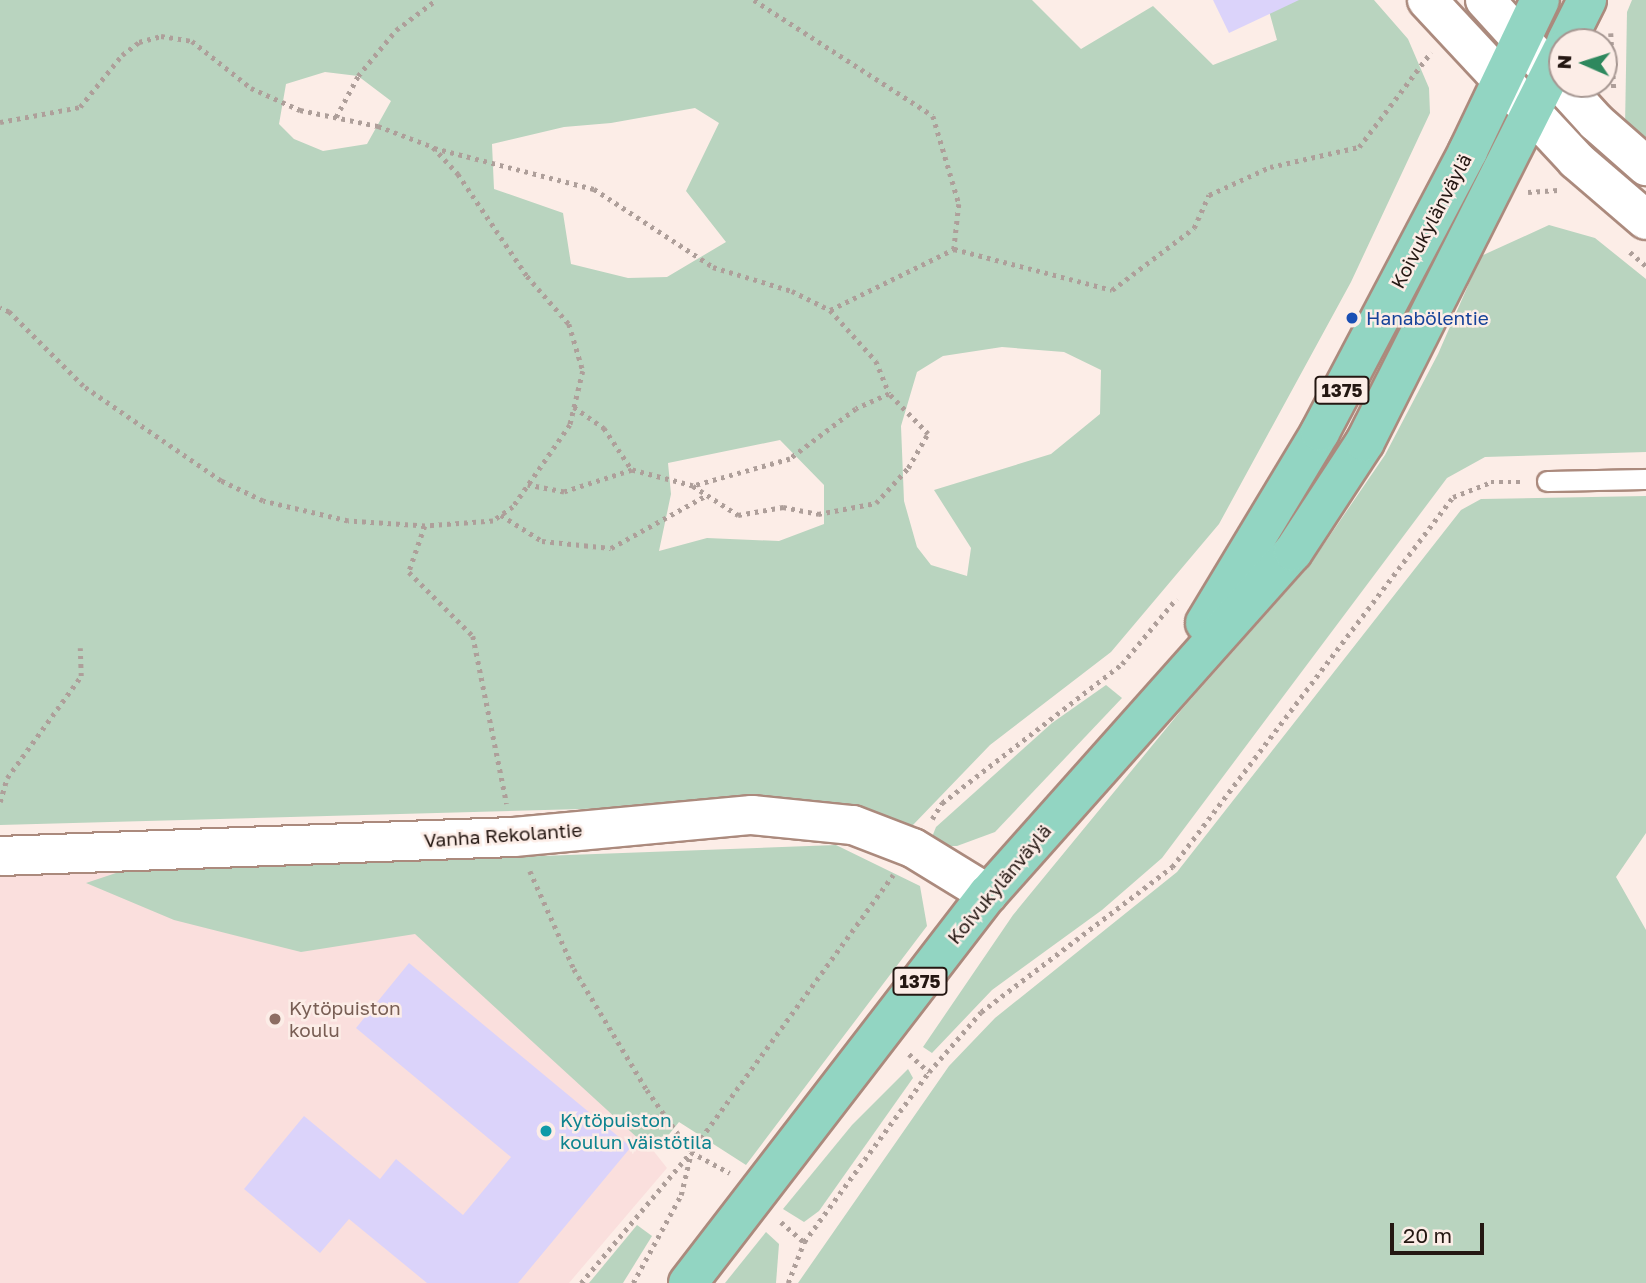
<!DOCTYPE html>
<meta charset="utf-8">
<style>
body{margin:0}
#map{position:relative;width:1646px;height:1283px;overflow:hidden;background:#fcede7;font-family:"Golos Text",sans-serif}
div>[style]{position:absolute}
.education>*{inset:0;background:#fadfdd}
.green>*{inset:0;background:#b9d4bf}
.building>*{inset:0;background:#dbd3fa}
.path>*{height:4.5px;margin-top:-2.25px;transform-origin:0;background:repeating-linear-gradient(90deg,#ae9f9a 0 3.5px,transparent 0 8.5px)}
.roads{filter:drop-shadow(2px 0 #ab8a7d) drop-shadow(-2px 0 #ab8a7d) drop-shadow(0 2px #ab8a7d) drop-shadow(0 -2px #ab8a7d)}
.lane>*{height:19px;margin:-9.5px;padding:0 9.5px;transform-origin:9.5px;border-radius:9.5px;background:#fff}
.street>*{height:38px;margin:-19px;padding:0 19px;transform-origin:19px;border-radius:19px;background:#fff}
.secondary>*{height:38px;margin:-19px;padding:0 19px;transform-origin:19px;border-radius:19px;background:#fff}
.primary>*{height:38px;margin:-19px;padding:0 19px;transform-origin:19px;border-radius:19px;background:#92d5c2}
.dots>*{width:19px;height:19px;translate:-50% -50%;box-sizing:border-box;border:4px solid #fcede7;border-radius:50%}
span{translate:-50% -50%;white-space:nowrap;text-align:center;line-height:1.15;-webkit-text-stroke:5px #fcede7;paint-order:stroke}
.shield-label span{padding:2px 5px;background:#fcede7;border:2px solid;border-radius:5px;-webkit-text-stroke-width:0}
.shield-label{font-size:18px;color:#241712;font-weight:700}
.street-label{font-size:19px;color:#241712}
.transit-label{font-size:19px;color:#164399}
.left{translate:0 -50%;text-align:left}
.education-label{font-size:19px;color:#785e54}
.culture-label{font-size:19px;color:#0d838f}
.north{position:absolute;left:1548px;top:28px;width:70px;height:70px;box-sizing:border-box;background:#fcede7;border:2px solid #a69792;border-radius:50%;rotate:273deg;font-size:19px;font-weight:700;line-height:28px;text-align:center;color:#241712}
.north::after{content:'';display:block;margin:auto;width:24px;height:32px;background:#2e885e;clip-path:polygon(50% 0,100% 100%,50% 72%,0 100%)}
.scale{position:absolute;left:1390px;top:1223px;width:94px;height:32px;box-sizing:border-box;border:4px solid #241712;border-top:0;padding-left:9px;font-size:21px;line-height:24px;white-space:nowrap;color:#241712;-webkit-text-stroke:5px #fcede7;paint-order:stroke}
</style>
<div id="map">
<div class="education">
<i style="clip-path:polygon(430px 868px,667px 1168px,569px 1283px,0 1283px,0 870px)"></i>
</div>
<div class="green">
<i style="clip-path:polygon(evenodd,0 0,1032px 0,1081px 49px,1153px 6px,1213px 65px,1277px 40px,1266px 0,1374px 0,1408px 39px,1429px 88px,1430px 113px,1351px 282px,1219px 524px,1111px 652px,990px 745px,912px 826px,801px 803px,0 825px,0 0,325px 72px,358px 76px,391px 101px,367px 144px,323px 151px,294px 139px,279px 124px,286px 84px,325px 72px,0 0,695px 108px,719px 123px,686px 191px,726px 242px,667px 277px,628px 278px,571px 264px,563px 213px,494px 189px,492px 144px,564px 127px,611px 123px,695px 108px,0 0,1002px 347px,1064px 352px,1101px 370px,1100px 414px,1051px 454px,934px 490px,971px 548px,967px 576px,931px 565px,917px 547px,904px 501px,901px 426px,917px 372px,943px 356px,1002px 347px,0 0,780px 440px,824px 485px,824px 524px,779px 541px,707px 538px,659px 551px,671px 494px,668px 463px,780px 440px)"></i>
<i style="clip-path:polygon(1632px 0,1646px 0,1646px 145px,1625px 127px,1627px 12px)"></i>
<i style="clip-path:polygon(1549px 225px,1595px 238px,1646px 279px,1646px 452px,1485px 457px,1447px 478px,1162px 858px,1102px 910px,992px 990px,932px 1053px,923px 1047px,1013px 915px,1183px 708px,1309px 566px,1385px 455px,1438px 354px,1481px 256px)"></i>
<i style="clip-path:polygon(1646px 496px,1646px 833px,1616px 877px,1646px 930px,1646px 1283px,798px 1283px,949px 1066px,995px 1018px,1177px 872px,1461px 510px,1481px 499px)"></i>
<i style="clip-path:polygon(1106px 685px,1122px 698px,995px 832px,957px 846px,934px 846px,930px 842px,936px 827px,1052px 723px)"></i>
<i style="clip-path:polygon(836px 845px,920px 886px,927px 926px,746px 1165px,679px 1122px,662px 1143px,642px 1142px,415px 934px,301px 952px,174px 920px,86px 883px,119px 872px)"></i>
<i style="clip-path:polygon(908px 1069px,913px 1078px,819px 1211px,804px 1222px,783px 1209px,852px 1125px)"></i>
<i style="clip-path:polygon(637px 1225px,652px 1236px,623px 1283px,589px 1283px)"></i>
<i style="clip-path:polygon(766px 1232px,779px 1244px,776px 1283px,725px 1283px)"></i>
</div>
<div class="building">
<i style="clip-path:polygon(1213px 0,1299px 0,1229px 33px)"></i>
<i style="clip-path:polygon(409px 963px,631px 1147px,518px 1283px,427px 1283px,349px 1219px,320px 1253px,244px 1189px,304px 1116px,380px 1179px,396px 1159px,463px 1215px,511px 1157px,356px 1028px)"></i>
</div>
<div class="path">
<i style="left:754px;top:0;width:213px;rotate:32.9deg"></i>
<i style="left:933px;top:116px;width:92px;rotate:73.5deg"></i>
<i style="left:959px;top:204px;width:45px;rotate:96.3deg"></i>
<i style="left:1611px;top:33px;width:57px;rotate:87deg"></i>
<i style="left:336px;top:117px;width:47px;rotate:-61.8deg"></i>
<i style="left:358px;top:76px;width:60px;rotate:-50.4deg"></i>
<i style="left:396px;top:30px;width:50px;rotate:-36.9deg"></i>
<i style="left:0;top:122px;width:81px;rotate:-10.6deg"></i>
<i style="left:80px;top:107px;width:67px;rotate:-51.1deg"></i>
<i style="left:122px;top:55px;width:21px;rotate:-37deg"></i>
<i style="left:139px;top:42px;width:23px;rotate:-15deg"></i>
<i style="left:161px;top:36px;width:31px;rotate:9deg"></i>
<i style="left:192px;top:41px;width:75px;rotate:38.5deg"></i>
<i style="left:251px;top:88px;width:54px;rotate:24.2deg"></i>
<i style="left:300px;top:110px;width:80px;rotate:11.6deg"></i>
<i style="left:378px;top:126px;width:59px;rotate:20.9deg"></i>
<i style="left:433px;top:147px;width:37px;rotate:47deg"></i>
<i style="left:458px;top:174px;width:123px;rotate:55.9deg"></i>
<i style="left:527px;top:276px;width:64px;rotate:48.8deg"></i>
<i style="left:569px;top:324px;width:49px;rotate:73.4deg"></i>
<i style="left:583px;top:371px;width:56px;rotate:103.5deg"></i>
<i style="left:570px;top:425px;width:100px;rotate:124.8deg"></i>
<i style="left:513px;top:507px;width:24px;rotate:145deg"></i>
<i style="left:493px;top:521px;width:68px;rotate:175.8deg"></i>
<i style="left:425px;top:526px;width:77px;rotate:-176.3deg"></i>
<i style="left:348px;top:521px;width:87px;rotate:-166.8deg"></i>
<i style="left:263px;top:501px;width:47px;rotate:-154.5deg"></i>
<i style="left:221px;top:481px;width:168px;rotate:-145.5deg"></i>
<i style="left:83px;top:386px;width:105px;rotate:-135deg"></i>
<i style="left:9px;top:312px;width:10px;rotate:-156deg"></i>
<i style="left:434px;top:148px;width:165px;rotate:14.4deg"></i>
<i style="left:594px;top:189px;width:142px;rotate:33.2deg"></i>
<i style="left:713px;top:267px;width:83px;rotate:16.9deg"></i>
<i style="left:792px;top:291px;width:42px;rotate:26.6deg"></i>
<i style="left:830px;top:310px;width:69px;rotate:48deg"></i>
<i style="left:876px;top:361px;width:35px;rotate:68deg"></i>
<i style="left:889px;top:394px;width:36px;rotate:156deg"></i>
<i style="left:856px;top:409px;width:83px;rotate:142.9deg"></i>
<i style="left:790px;top:459px;width:101px;rotate:164.4deg"></i>
<i style="left:693px;top:486px;width:63px;rotate:-165.3deg"></i>
<i style="left:632px;top:470px;width:71px;rotate:162.1deg"></i>
<i style="left:564px;top:492px;width:37px;rotate:-169deg"></i>
<i style="left:1528px;top:192px;width:30px;rotate:-4deg"></i>
<i style="left:1630px;top:252px;width:21px;rotate:41deg"></i>
<i style="left:830px;top:310px;width:138px;rotate:-26.2deg"></i>
<i style="left:954px;top:249px;width:163px;rotate:14.5deg"></i>
<i style="left:1112px;top:290px;width:103px;rotate:-37.1deg"></i>
<i style="left:1194px;top:228px;width:36px;rotate:-66deg"></i>
<i style="left:1209px;top:195px;width:67px;rotate:-24.7deg"></i>
<i style="left:1270px;top:167px;width:91px;rotate:-12.7deg"></i>
<i style="left:1359px;top:147px;width:119px;rotate:-52.8deg"></i>
<i style="left:574px;top:407px;width:37px;rotate:35deg"></i>
<i style="left:604px;top:428px;width:50px;rotate:56.3deg"></i>
<i style="left:693px;top:486px;width:54px;rotate:32.8deg"></i>
<i style="left:738px;top:515px;width:46px;rotate:-10.1deg"></i>
<i style="left:783px;top:507px;width:36px;rotate:11deg"></i>
<i style="left:818px;top:514px;width:59px;rotate:-10.7deg"></i>
<i style="left:876px;top:503px;width:47px;rotate:-47.6deg"></i>
<i style="left:908px;top:468px;width:39px;rotate:-60deg"></i>
<i style="left:928px;top:434px;width:56px;rotate:-134.3deg"></i>
<i style="left:501px;top:515px;width:49px;rotate:32.4deg"></i>
<i style="left:542px;top:541px;width:69px;rotate:5.8deg"></i>
<i style="left:611px;top:548px;width:110px;rotate:-28.9deg"></i>
<i style="left:425px;top:526px;width:49px;rotate:109.2deg"></i>
<i style="left:409px;top:572px;width:91px;rotate:45deg"></i>
<i style="left:473px;top:636px;width:171px;rotate:78.6deg"></i>
<i style="left:0;top:802px;width:25px;rotate:-74deg"></i>
<i style="left:7px;top:778px;width:126px;rotate:-54deg"></i>
<i style="left:81px;top:676px;width:28px;rotate:-92deg"></i>
<i style="left:932px;top:819px;width:19px;rotate:-58deg"></i>
<i style="left:942px;top:803px;width:227px;rotate:-37.7deg"></i>
<i style="left:1122px;top:664px;width:85px;rotate:-50.3deg"></i>
<i style="left:530px;top:871px;width:107px;rotate:65.8deg"></i>
<i style="left:574px;top:969px;width:141px;rotate:58.9deg"></i>
<i style="left:647px;top:1090px;width:76px;rotate:54.6deg"></i>
<i style="left:691px;top:1152px;width:44px;rotate:28.3deg"></i>
<i style="left:909px;top:1054px;width:27px;rotate:42deg"></i>
<i style="left:781px;top:1222px;width:30px;rotate:41deg"></i>
<i style="left:581px;top:1283px;width:171px;rotate:-50deg"></i>
<i style="left:691px;top:1152px;width:343px;rotate:-53.9deg"></i>
<i style="left:633px;top:1283px;width:100px;rotate:-61.4deg"></i>
<i style="left:681px;top:1195px;width:43px;rotate:-76.6deg"></i>
<i style="left:788px;top:1283px;width:44px;rotate:-68.7deg"></i>
<i style="left:804px;top:1242px;width:211px;rotate:-53.7deg"></i>
<i style="left:929px;top:1072px;width:79px;rotate:-49.1deg"></i>
<i style="left:981px;top:1012px;width:240px;rotate:-37.2deg"></i>
<i style="left:1172px;top:867px;width:465px;rotate:-52.8deg"></i>
<i style="left:1453px;top:497px;width:41px;rotate:-21.5deg"></i>
<i style="left:1491px;top:482px;width:31px"></i>
</div>
<div class="roads">
<div class="lane">
<i style="left:1547px;top:481px;width:99px;rotate:-1.2deg"></i>
</div>
<div class="street">
<i style="left:0;top:856px;width:514px;rotate:-2.12deg"></i>
<i style="left:514px;top:837px;width:239px;rotate:-5.3deg"></i>
<i style="left:752px;top:815px;width:101px;rotate:5.7deg"></i>
<i style="left:853px;top:825px;width:64px;rotate:21deg"></i>
<i style="left:913px;top:848px;width:88px;rotate:31.5deg"></i>
</div>
<div class="secondary">
<i style="left:1427px;top:0;width:219px;rotate:47deg"></i>
<i style="left:1576px;top:160px;width:92px;rotate:40.6deg"></i>
<i style="left:1485px;top:0;width:165px;rotate:47.7deg"></i>
<i style="left:1596px;top:122px;width:67px;rotate:41.3deg"></i>
</div>
<div class="primary">
<i style="left:1566px;top:42px;width:47px;rotate:-63.4deg"></i>
<i style="left:1205px;top:623px;width:223px;rotate:-58.9deg"></i>
<i style="left:1320px;top:432px;width:318px;rotate:-62.2deg"></i>
<i style="left:1468px;top:151px;width:167px;rotate:-64.5deg"></i>
<i style="left:688px;top:1283px;width:491px;rotate:-52.4deg"></i>
<i style="left:988px;top:894px;width:458px;rotate:-48.3deg"></i>
<i style="left:1293px;top:552px;width:131px;rotate:-56.8deg"></i>
<i style="left:1365px;top:442px;width:438px;rotate:-63.3deg"></i>
</div>
</div>
<div class="dots">
<i style="left:1352px;top:318px;background:#1a4fb4"></i>
<i style="left:275px;top:1019px;background:#8d6e63"></i>
<i style="left:546px;top:1131px;background:#0f9aa8"></i>
</div>
<div class="shield-label">
<span style="left:1342px;top:390px">1375</span>
<span style="left:920px;top:981px">1375</span>
</div>
<div class="street-label">
<span style="left:1431px;top:221px;rotate:-62deg">Koivukylänväylä</span>
<span style="left:503px;top:835px;rotate:-4deg">Vanha Rekolantie</span>
<span style="left:999px;top:884px;rotate:-50deg">Koivukylänväylä</span>
</div>
<div class="transit-label">
<span class="left" style="left:1366px;top:318px">Hanabölentie</span>
</div>
<div class="education-label">
<span class="left" style="left:289px;top:1019px">Kytöpuiston<br>koulu</span>
</div>
<div class="culture-label">
<span class="left" style="left:560px;top:1131px">Kytöpuiston<br>koulun väistötila</span>
</div>
<div class="north">N</div>
<div class="scale">20 m</div>
</div>
